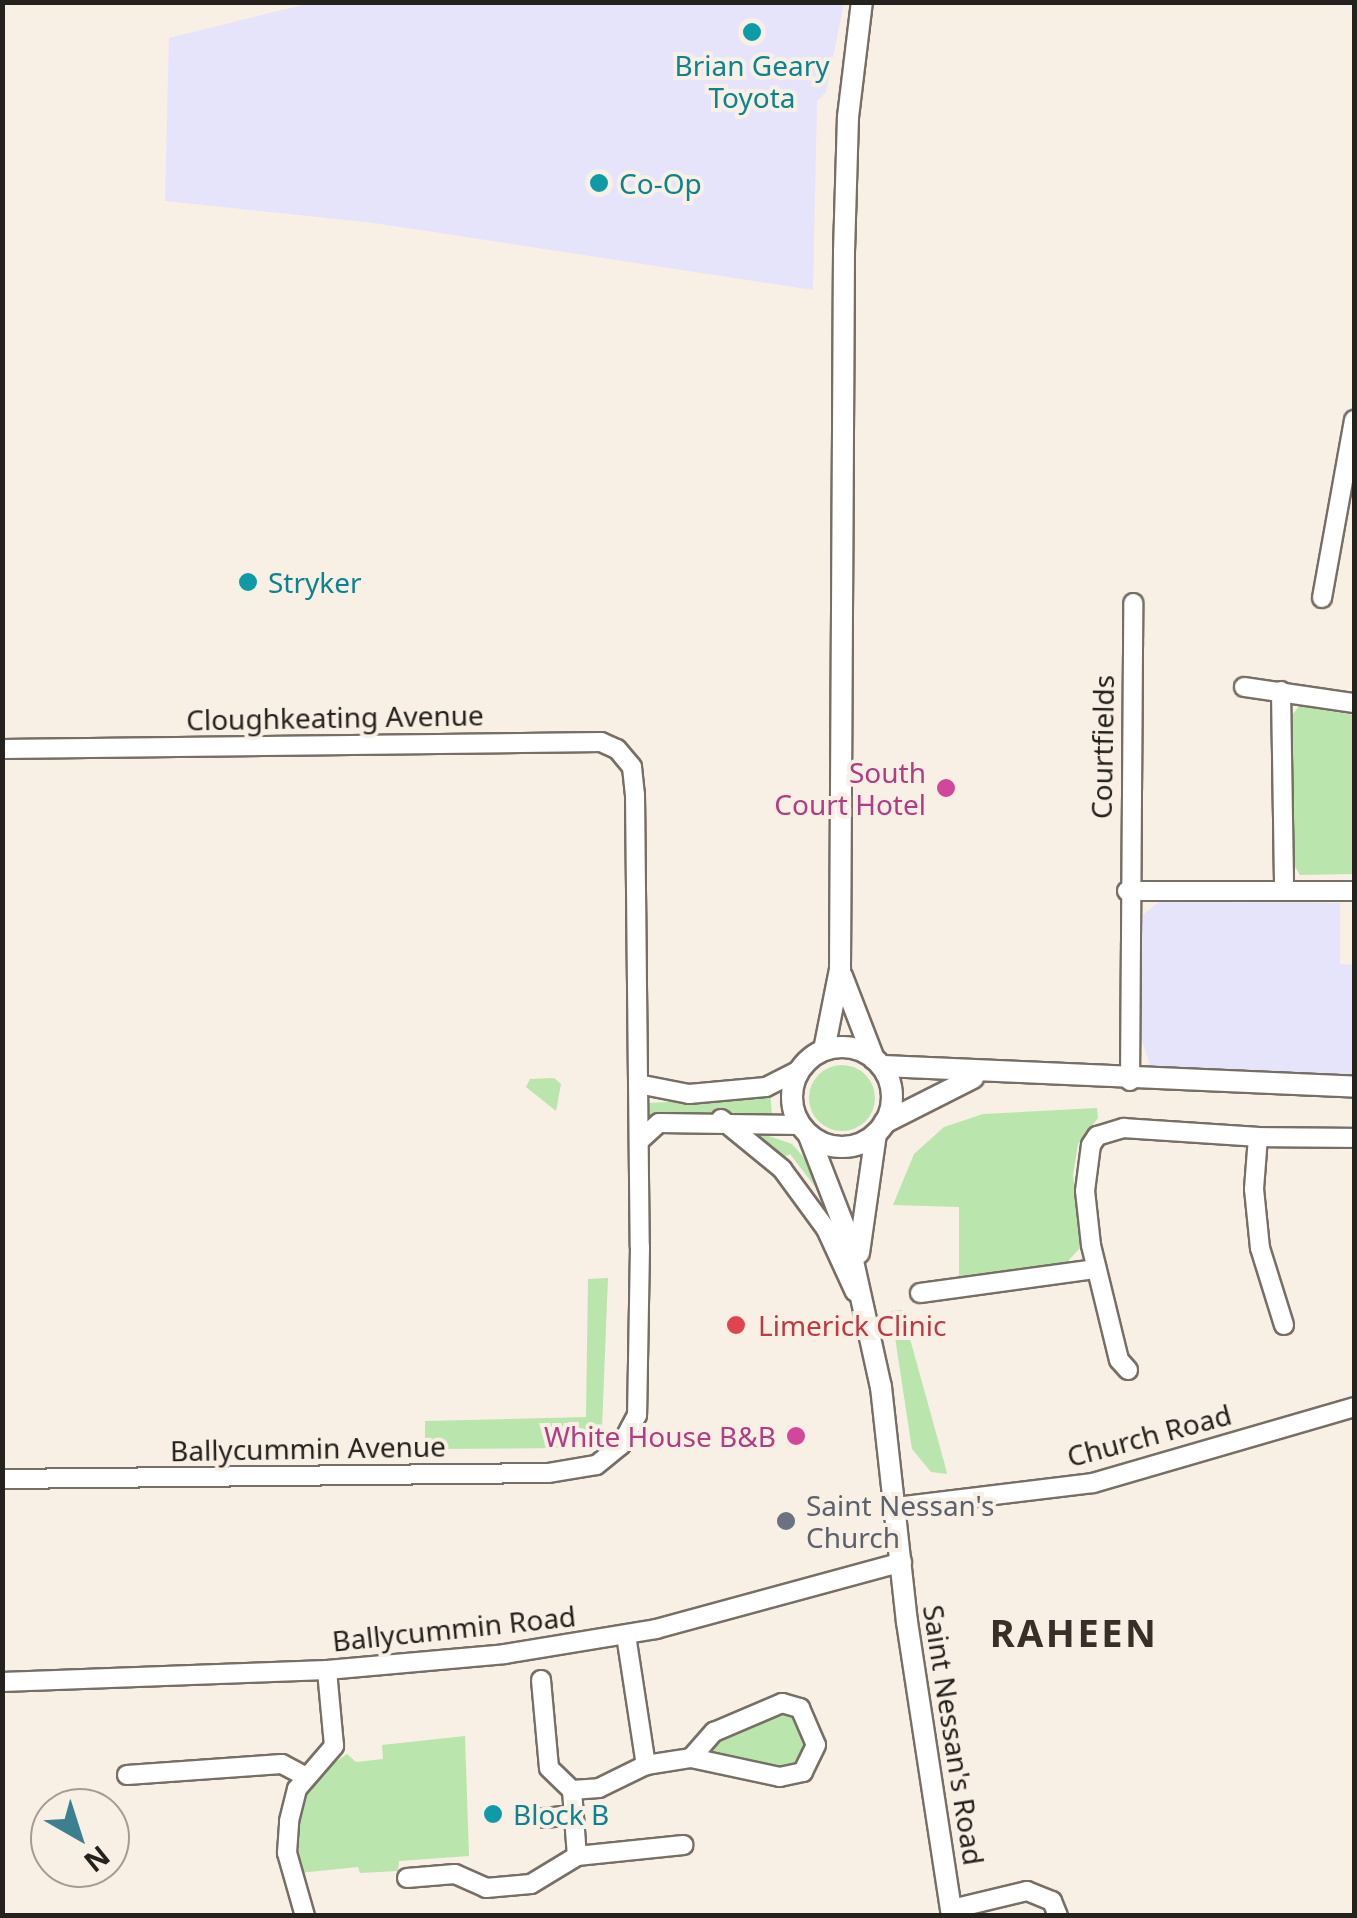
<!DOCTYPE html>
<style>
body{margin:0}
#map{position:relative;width:1357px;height:1918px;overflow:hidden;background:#f8efe5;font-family:"Noto Sans",sans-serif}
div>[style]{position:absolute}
.commercial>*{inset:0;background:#e6e4fa}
.green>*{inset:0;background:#bae5ac}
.round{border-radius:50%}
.roads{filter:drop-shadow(2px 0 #776f66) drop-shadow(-2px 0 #776f66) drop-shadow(0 2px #776f66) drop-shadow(0 -2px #776f66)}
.minor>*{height:18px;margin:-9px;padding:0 9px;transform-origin:9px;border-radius:9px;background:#fff}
.major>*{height:20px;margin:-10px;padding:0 10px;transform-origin:10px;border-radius:10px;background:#fff}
.major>.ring{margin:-10px;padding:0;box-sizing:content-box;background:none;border:20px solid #fff;border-radius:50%}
.dots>*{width:28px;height:28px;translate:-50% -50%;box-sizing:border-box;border:5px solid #f8efe5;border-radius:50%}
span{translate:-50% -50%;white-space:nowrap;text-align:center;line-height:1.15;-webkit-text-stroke:8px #f8efe5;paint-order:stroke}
.culture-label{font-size:28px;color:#0d838f}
.left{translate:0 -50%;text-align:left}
.street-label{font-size:28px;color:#25221e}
.hotel-label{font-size:28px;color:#b23c85}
.right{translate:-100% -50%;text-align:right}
.health-label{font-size:28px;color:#be3a42}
.worship-label{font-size:28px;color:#5b616d}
.district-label{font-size:38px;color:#373028;font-weight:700;letter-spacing:2.5px}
.frame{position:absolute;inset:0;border:5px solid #25221e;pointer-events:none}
.north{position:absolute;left:30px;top:1788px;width:100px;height:100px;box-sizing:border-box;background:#f8efe5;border:2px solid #a49d95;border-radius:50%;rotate:141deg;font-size:28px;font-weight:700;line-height:40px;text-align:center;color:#25221e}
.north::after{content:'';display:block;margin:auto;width:35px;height:45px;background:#3c808f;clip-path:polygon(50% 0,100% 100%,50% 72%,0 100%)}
</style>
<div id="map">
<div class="commercial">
<i style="clip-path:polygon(410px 2px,844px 3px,826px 92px,817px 101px,813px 290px,374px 223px,165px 201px,169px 38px,311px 3px)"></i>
<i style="clip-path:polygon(1159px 902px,1340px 903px,1340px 964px,1354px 965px,1354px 1077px,1151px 1067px,1141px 1038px,1140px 917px)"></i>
</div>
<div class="green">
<i style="clip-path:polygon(1299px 706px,1354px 715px,1354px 874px,1300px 875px,1292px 862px,1290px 718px)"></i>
<i class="round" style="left:809px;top:1065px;width:66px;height:66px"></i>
<i style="clip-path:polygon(554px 1078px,561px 1084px,556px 1111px,526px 1087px,530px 1079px)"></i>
<i style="clip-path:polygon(770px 1091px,772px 1115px,648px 1116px,647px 1103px,750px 1098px)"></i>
<i style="clip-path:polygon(1097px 1108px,1098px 1118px,1078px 1144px,1073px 1175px,1082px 1246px,1066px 1263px,959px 1282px,959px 1207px,893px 1205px,914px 1154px,944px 1127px,983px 1114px)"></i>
<i style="clip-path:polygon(745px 1128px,792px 1144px,813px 1168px,820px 1193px,790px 1154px,784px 1157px)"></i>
<i style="clip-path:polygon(608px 1278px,602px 1427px,561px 1448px,425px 1449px,425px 1421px,586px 1417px,588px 1279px)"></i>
<i style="clip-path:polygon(902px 1310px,946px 1469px,947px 1474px,931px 1472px,912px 1449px,891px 1311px)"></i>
<i style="clip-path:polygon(785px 1710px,795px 1712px,808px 1740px,804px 1763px,778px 1770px,713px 1758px,713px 1741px)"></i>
<i style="clip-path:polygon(465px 1736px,469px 1856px,399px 1861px,398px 1871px,360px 1873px,358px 1867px,299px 1873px,299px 1798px,318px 1774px,347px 1754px,356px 1762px,383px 1759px,382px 1745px)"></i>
</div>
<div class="roads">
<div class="minor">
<i style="left:1322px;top:598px;width:181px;rotate:-79.8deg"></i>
<i style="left:1244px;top:687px;width:111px;rotate:8.3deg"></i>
<i style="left:1281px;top:691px;width:200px;rotate:89.1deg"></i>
<i style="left:2px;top:749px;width:599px;rotate:-0.67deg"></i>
<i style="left:601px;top:742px;width:17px;rotate:24deg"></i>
<i style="left:617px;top:749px;width:23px;rotate:50deg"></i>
<i style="left:632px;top:767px;width:27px;rotate:84deg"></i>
<i style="left:635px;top:794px;width:453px;rotate:89.4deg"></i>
<i style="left:640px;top:1247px;width:168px;rotate:91deg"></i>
<i style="left:637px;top:1415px;width:34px;rotate:118deg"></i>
<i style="left:621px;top:1445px;width:32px;rotate:141deg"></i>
<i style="left:596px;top:1465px;width:49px;rotate:170.5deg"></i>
<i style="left:548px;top:1473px;width:546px;rotate:179.37deg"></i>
<i style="left:1127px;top:891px;width:227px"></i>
<i style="left:1130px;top:1081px;width:478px;rotate:-89.6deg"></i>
<i style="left:638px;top:1084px;width:52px;rotate:11.1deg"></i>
<i style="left:689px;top:1094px;width:77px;rotate:-5.2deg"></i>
<i style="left:766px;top:1087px;width:37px;rotate:-27deg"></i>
<i style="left:721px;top:1119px;width:79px;rotate:39.3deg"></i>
<i style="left:782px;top:1169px;width:74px;rotate:53.7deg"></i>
<i style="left:826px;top:1229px;width:69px;rotate:65.3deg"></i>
<i style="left:639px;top:1141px;width:27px;rotate:-42deg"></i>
<i style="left:659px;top:1123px;width:141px;rotate:0.8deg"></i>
<i style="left:920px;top:1293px;width:178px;rotate:-7.8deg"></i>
<i style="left:1284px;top:1325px;width:81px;rotate:-107.3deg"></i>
<i style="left:1260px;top:1248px;width:59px;rotate:-95.8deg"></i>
<i style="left:1254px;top:1189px;width:52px;rotate:-85.6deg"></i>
<i style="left:1258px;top:1137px;width:96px;rotate:0.6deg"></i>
<i style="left:1128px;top:1370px;width:13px;rotate:-132deg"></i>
<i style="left:1119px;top:1360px;width:118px;rotate:-103.7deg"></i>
<i style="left:1091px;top:1245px;width:54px;rotate:-96.3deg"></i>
<i style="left:1085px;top:1191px;width:46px;rotate:-82.6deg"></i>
<i style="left:1091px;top:1145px;width:11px;rotate:-56deg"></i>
<i style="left:1097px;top:1136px;width:28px;rotate:-17deg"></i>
<i style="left:1124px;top:1128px;width:134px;rotate:3.8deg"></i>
<i style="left:895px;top:1507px;width:199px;rotate:-6.9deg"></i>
<i style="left:1093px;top:1483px;width:272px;rotate:-16.2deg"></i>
<i style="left:626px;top:1635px;width:132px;rotate:81.3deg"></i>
<i style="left:541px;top:1680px;width:88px;rotate:84.8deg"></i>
<i style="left:549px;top:1768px;width:32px;rotate:44deg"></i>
<i style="left:572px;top:1790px;width:66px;rotate:85.7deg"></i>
<i style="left:577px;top:1856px;width:107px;rotate:-5.9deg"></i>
<i style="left:2px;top:1682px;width:325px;rotate:-2.1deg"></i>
<i style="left:327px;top:1670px;width:179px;rotate:-5.1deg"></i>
<i style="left:505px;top:1654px;width:153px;rotate:-9.4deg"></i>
<i style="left:656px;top:1629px;width:255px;rotate:-15.2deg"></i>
<i style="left:127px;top:1775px;width:155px;rotate:-4.1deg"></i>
<i style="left:282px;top:1764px;width:27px;rotate:28deg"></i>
<i style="left:572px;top:1790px;width:27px;rotate:-4deg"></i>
<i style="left:599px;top:1788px;width:52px;rotate:-26.1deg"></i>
<i style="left:646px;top:1765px;width:46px;rotate:-8.8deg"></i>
<i style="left:691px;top:1758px;width:35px;rotate:-49deg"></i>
<i style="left:714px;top:1732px;width:74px;rotate:-23.1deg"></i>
<i style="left:782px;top:1703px;width:19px;rotate:16deg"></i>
<i style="left:800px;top:1708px;width:40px;rotate:66.6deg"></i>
<i style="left:816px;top:1745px;width:30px;rotate:116deg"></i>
<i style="left:803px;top:1772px;width:24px;rotate:168deg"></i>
<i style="left:780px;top:1777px;width:91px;rotate:-167.9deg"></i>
<i style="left:544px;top:1818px;width:29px;rotate:-6deg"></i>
<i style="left:407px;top:1878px;width:48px;rotate:-4.8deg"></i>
<i style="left:455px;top:1874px;width:34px;rotate:24deg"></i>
<i style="left:486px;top:1888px;width:45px;rotate:-5.1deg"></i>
<i style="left:531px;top:1884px;width:54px;rotate:-31.3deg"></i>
<i style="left:952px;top:1909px;width:77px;rotate:-13.5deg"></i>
<i style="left:1027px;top:1891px;width:27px;rotate:22deg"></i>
<i style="left:1052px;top:1901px;width:16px;rotate:68deg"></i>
<i style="left:305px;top:1916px;width:66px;rotate:-105.9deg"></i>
<i style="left:287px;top:1853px;width:32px;rotate:-86deg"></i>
<i style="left:289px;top:1821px;width:33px;rotate:-76deg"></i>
<i style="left:297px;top:1789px;width:57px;rotate:-49.3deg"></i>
<i style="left:334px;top:1746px;width:76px;rotate:-95.3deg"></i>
</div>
<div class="major">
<i style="left:842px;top:976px;width:89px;rotate:68.9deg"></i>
<i class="ring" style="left:792px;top:1047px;width:80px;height:80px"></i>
<i style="left:824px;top:1050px;width:83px;rotate:-78.8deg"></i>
<i style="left:840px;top:969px;width:717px;rotate:-89.68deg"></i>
<i style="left:844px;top:252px;width:135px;rotate:-88.3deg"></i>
<i style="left:848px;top:117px;width:116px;rotate:-83.1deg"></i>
<i style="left:882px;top:1066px;width:472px;rotate:2.5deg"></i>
<i style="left:884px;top:1123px;width:100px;rotate:-26.8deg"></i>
<i style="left:809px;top:1136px;width:105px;rotate:68.8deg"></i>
<i style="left:847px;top:1234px;width:157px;rotate:77.5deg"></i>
<i style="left:881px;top:1387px;width:236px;rotate:83.7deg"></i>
<i style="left:907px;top:1622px;width:297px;rotate:81.3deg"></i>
<i style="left:859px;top:1253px;width:121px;rotate:-81.9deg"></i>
</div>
</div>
<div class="dots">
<i style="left:752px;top:32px;background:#0f9aa8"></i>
<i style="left:599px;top:183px;background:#0f9aa8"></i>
<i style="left:248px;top:582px;background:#0f9aa8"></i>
<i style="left:946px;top:788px;background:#d1479c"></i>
<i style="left:736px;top:1325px;background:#e0444e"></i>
<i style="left:796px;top:1436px;background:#d1479c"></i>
<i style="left:786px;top:1521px;background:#6b7280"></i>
<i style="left:493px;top:1814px;background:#0f9aa8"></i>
</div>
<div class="culture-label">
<span style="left:752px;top:81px">Brian Geary<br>Toyota</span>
<span class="left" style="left:619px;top:183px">Co-Op</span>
<span class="left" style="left:268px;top:582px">Stryker</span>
<span class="left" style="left:513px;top:1814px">Block B</span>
</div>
<div class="street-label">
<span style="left:335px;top:717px;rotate:-1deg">Cloughkeating Avenue</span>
<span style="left:1102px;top:747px;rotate:-89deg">Courtfields</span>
<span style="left:1149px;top:1435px;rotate:-15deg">Church Road</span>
<span style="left:308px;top:1448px;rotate:-1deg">Ballycummin Avenue</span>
<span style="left:454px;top:1628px;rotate:-6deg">Ballycummin Road</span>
<span style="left:954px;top:1735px;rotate:81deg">Saint Nessan's Road</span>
</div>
<div class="hotel-label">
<span class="right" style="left:926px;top:788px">South<br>Court Hotel</span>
<span class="right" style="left:776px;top:1436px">White House B&amp;B</span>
</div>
<div class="health-label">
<span class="left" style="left:758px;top:1325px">Limerick Clinic</span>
</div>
<div class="worship-label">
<span class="left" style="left:806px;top:1521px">Saint Nessan's<br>Church</span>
</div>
<div class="district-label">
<span style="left:1074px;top:1633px">RAHEEN</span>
</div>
<div class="frame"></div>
<div class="north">N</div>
</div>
